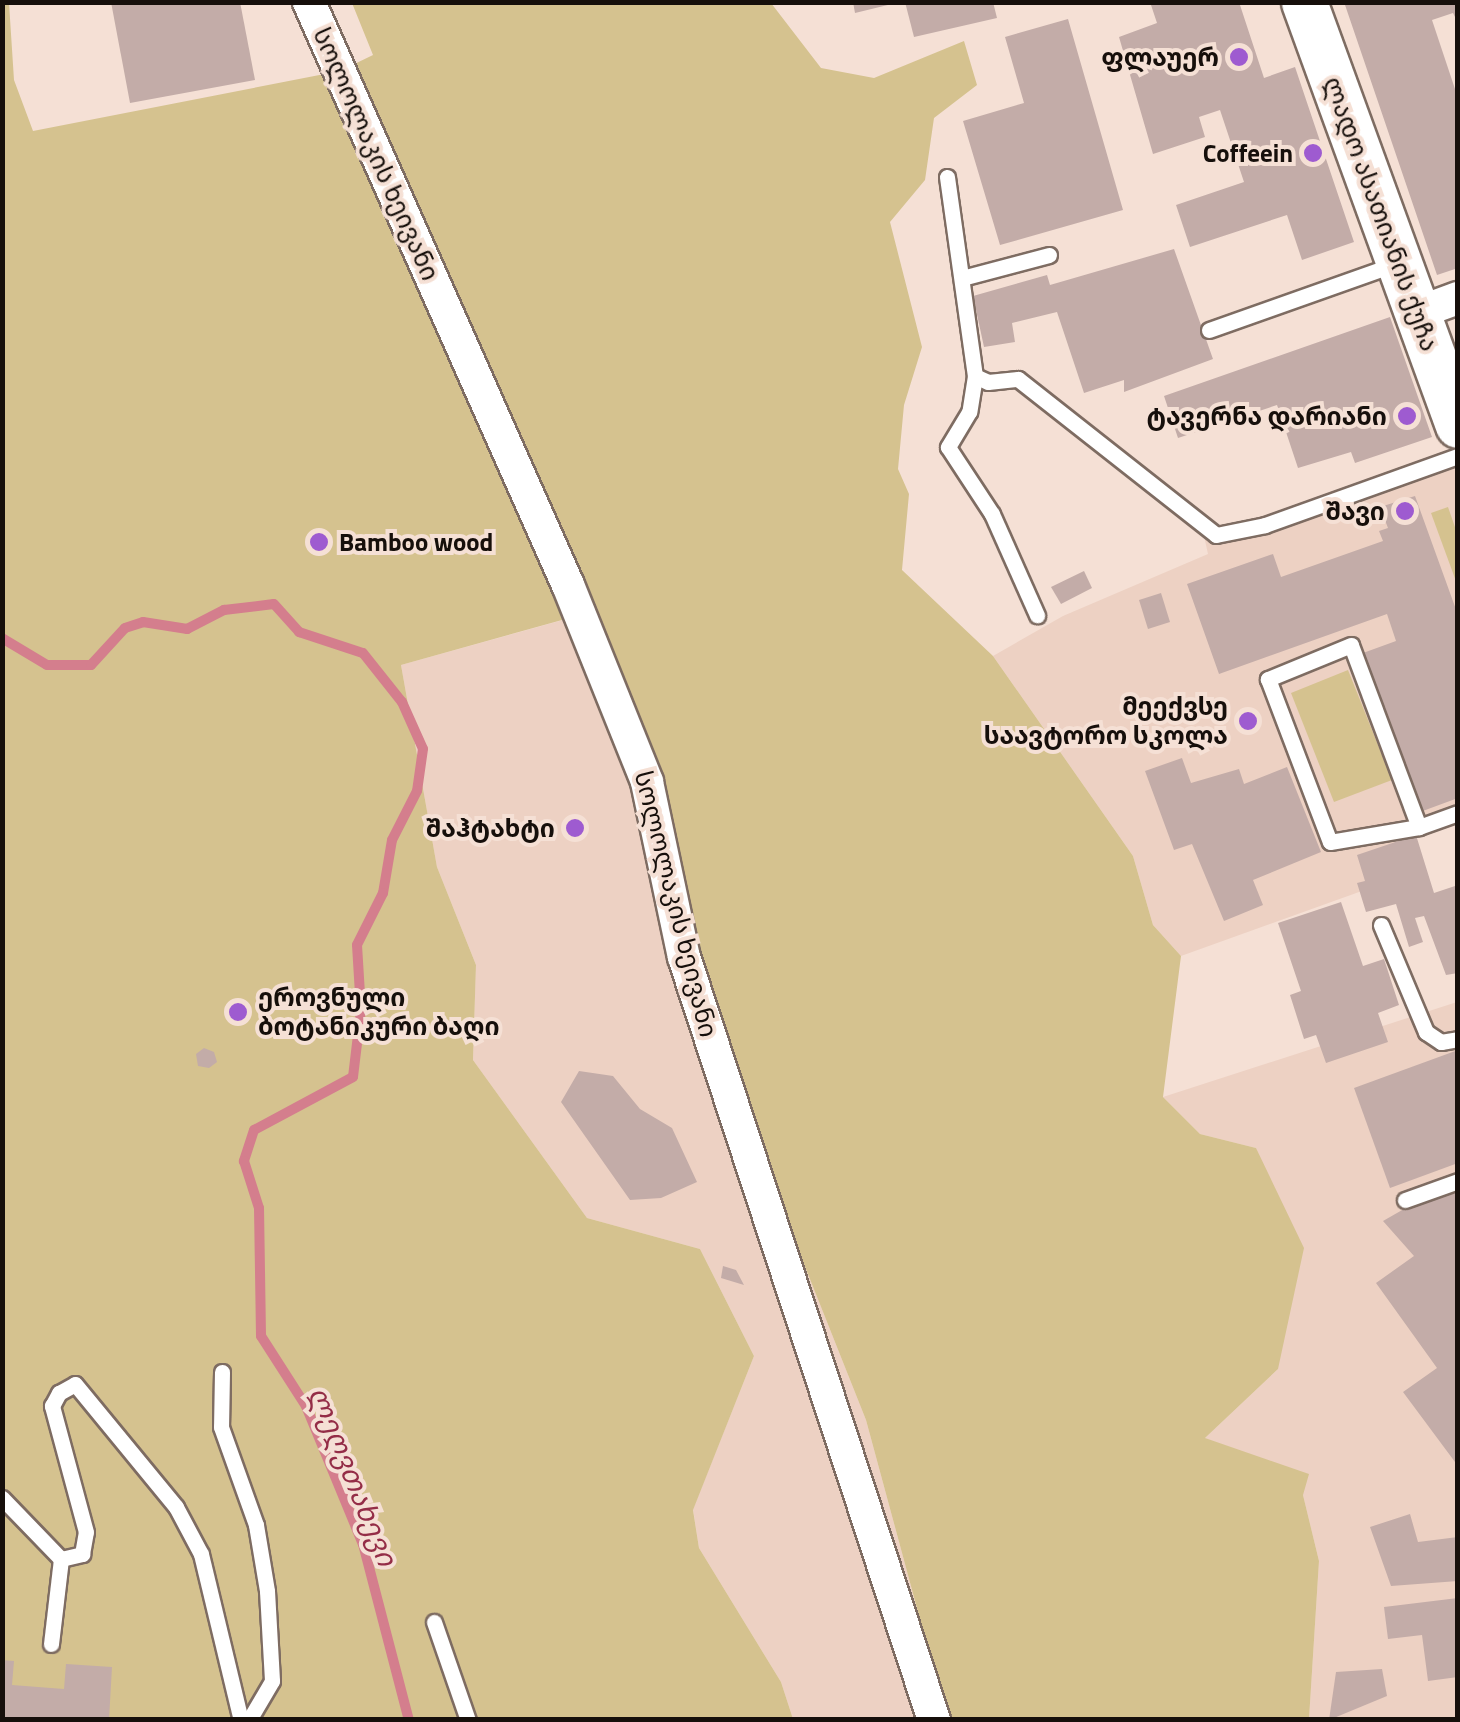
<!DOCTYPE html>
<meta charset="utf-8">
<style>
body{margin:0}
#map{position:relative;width:1460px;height:1722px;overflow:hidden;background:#f5e0d5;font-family:"Titillium Web","Noto Sans Georgian",sans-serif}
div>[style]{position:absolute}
.built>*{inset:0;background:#edd1c3}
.green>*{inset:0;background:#d5c28f}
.stream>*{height:10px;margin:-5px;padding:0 5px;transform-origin:5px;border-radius:5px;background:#d47e8d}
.building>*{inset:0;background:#c3aca8}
.roads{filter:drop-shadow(2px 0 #7e6c62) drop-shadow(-2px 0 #7e6c62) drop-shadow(0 2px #7e6c62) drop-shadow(0 -2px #7e6c62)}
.lane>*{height:15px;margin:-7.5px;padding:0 7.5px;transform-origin:7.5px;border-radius:7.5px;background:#fff}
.street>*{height:32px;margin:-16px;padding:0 16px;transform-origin:16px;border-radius:16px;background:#fff}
.secondary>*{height:45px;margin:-22.5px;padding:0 22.5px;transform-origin:22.5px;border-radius:22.5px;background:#fff}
.dots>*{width:28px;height:28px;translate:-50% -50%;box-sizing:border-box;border:5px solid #f5e0d5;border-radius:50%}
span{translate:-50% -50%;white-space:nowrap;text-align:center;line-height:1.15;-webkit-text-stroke:8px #f5e0d5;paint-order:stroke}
.poi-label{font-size:25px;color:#160f0b;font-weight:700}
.right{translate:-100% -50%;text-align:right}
.left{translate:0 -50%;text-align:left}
.street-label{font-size:25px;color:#160f0b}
.water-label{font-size:28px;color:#942d47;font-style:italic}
.frame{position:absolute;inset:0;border:5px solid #160f0b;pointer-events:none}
</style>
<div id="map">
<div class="built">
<i style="clip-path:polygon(1457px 461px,1457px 823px,1362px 855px,1373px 887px,1181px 956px,1153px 925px,1133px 856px,993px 656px,1063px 616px,1208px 554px,1200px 518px,1217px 535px)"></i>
<i style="clip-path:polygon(581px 615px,737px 1125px,796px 1244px,866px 1420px,947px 1719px,793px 1719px,781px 1682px,699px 1548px,693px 1509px,754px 1356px,700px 1249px,587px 1218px,473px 1060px,476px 965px,437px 867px,401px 665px)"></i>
<i style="clip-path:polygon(1457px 1002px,1457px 1719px,1309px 1719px,1319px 1561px,1303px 1495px,1205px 1438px,1278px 1369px,1256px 1148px,1200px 1134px,1163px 1097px)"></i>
</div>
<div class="green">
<i style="clip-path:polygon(3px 3px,9px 3px,14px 80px,33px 131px,340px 71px,373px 55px,352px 3px,771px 3px,821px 68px,874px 78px,964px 41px,977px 85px,934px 118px,925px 180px,890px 222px,922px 347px,904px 405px,898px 469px,909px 494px,902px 570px,993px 656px,1133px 856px,1153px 925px,1181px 956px,1163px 1097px,1200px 1134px,1256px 1148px,1304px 1248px,1278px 1369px,1205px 1438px,1309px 1474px,1303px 1495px,1319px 1561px,1309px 1719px,947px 1719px,866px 1420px,796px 1244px,737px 1125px,580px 615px,401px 665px,437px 867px,476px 965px,473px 1060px,587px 1218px,700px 1249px,754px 1356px,693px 1510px,699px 1548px,781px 1682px,793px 1719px,3px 1720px)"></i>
<i style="clip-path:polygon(1448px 507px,1457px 533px,1457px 584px,1431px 513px)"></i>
<i style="clip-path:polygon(1348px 670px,1392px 780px,1334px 802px,1291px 693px)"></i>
</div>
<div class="stream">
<i style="left:2px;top:638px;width:52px;rotate:31deg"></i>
<i style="left:47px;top:665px;width:44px"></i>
<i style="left:91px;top:665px;width:50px;rotate:-47.4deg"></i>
<i style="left:125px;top:628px;width:19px;rotate:-18deg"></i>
<i style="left:143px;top:622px;width:45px;rotate:9deg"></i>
<i style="left:187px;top:629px;width:42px;rotate:-27.2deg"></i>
<i style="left:224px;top:610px;width:50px;rotate:-6.8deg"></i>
<i style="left:274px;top:604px;width:38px;rotate:48deg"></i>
<i style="left:299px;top:632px;width:67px;rotate:18.2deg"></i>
<i style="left:363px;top:653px;width:63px;rotate:51.5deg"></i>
<i style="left:402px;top:702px;width:51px;rotate:65.9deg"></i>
<i style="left:423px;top:749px;width:42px;rotate:98.1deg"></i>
<i style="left:417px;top:791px;width:55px;rotate:117deg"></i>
<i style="left:392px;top:840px;width:54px;rotate:99.6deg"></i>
<i style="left:383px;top:893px;width:58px;rotate:116.6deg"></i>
<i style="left:357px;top:945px;width:65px;rotate:86.5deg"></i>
<i style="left:361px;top:1010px;width:67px;rotate:96.8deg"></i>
<i style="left:353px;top:1077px;width:112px;rotate:151.8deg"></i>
<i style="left:254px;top:1130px;width:33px;rotate:108deg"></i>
<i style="left:244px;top:1161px;width:49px;rotate:72.3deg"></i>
<i style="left:259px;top:1208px;width:128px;rotate:89.1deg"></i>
<i style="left:261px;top:1336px;width:83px;rotate:57.3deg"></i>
<i style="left:306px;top:1406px;width:149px;rotate:67.6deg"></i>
<i style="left:363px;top:1544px;width:182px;rotate:75.4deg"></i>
</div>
<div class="building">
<i style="clip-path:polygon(111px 2px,240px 2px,255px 80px,130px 103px)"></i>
<i style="clip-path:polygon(853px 2px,892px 2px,892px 4px,855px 13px)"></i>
<i style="clip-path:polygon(905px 2px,993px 2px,997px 18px,914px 37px)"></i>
<i style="clip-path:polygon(1150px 2px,1239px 2px,1264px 78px,1295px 67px,1354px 242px,1302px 260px,1287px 215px,1190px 247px,1176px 205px,1244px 182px,1220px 110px,1199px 117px,1205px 137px,1153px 154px,1119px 37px,1157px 23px)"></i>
<i style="clip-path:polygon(1344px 2px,1458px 2px,1458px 23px,1453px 13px,1432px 20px,1458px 98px,1458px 268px,1437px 275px)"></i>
<i style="clip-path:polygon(1068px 19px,1123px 210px,1000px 245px,963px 121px,1024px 103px,1005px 37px)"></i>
<i style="clip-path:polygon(1174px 249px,1213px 359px,1124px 392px,1124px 380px,1084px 393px,1057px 312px,1012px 323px,1015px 342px,984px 347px,973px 296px,1047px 275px,1050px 285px)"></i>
<i style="clip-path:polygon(1390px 317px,1432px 437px,1355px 463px,1351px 452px,1298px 468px,1277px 405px,1178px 438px,1164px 396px)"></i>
<i style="clip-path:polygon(1415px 496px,1458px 615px,1458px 798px,1420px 812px,1363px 653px,1396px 641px,1387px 614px,1219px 674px,1187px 584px,1273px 554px,1281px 577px,1383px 541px,1379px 531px,1388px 528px,1380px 507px)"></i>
<i style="clip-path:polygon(1084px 571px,1092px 588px,1061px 604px,1051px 587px)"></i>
<i style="clip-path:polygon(1161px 593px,1170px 622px,1148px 629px,1139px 600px)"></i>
<i style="clip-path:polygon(1182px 758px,1191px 783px,1239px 769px,1244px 784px,1287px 767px,1321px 852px,1253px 880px,1263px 905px,1224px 921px,1192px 844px,1174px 850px,1145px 771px)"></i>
<i style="clip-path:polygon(1416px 835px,1434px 893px,1458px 885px,1458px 973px,1446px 975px,1424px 916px,1415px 918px,1423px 942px,1409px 947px,1396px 904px,1366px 912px,1357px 883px,1365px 881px,1357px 855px)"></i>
<i style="clip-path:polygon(1341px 902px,1363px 966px,1384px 959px,1399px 1005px,1378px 1013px,1388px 1042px,1326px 1063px,1316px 1035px,1304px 1039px,1290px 995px,1301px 991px,1278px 923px)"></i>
<i style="clip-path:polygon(204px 1048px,214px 1052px,217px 1062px,209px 1068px,198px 1066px,196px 1054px)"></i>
<i style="clip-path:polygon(1458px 1050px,1458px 1163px,1390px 1188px,1354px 1088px)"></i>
<i style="clip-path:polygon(579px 1071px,613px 1076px,640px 1109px,672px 1128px,697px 1182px,661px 1198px,630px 1200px,561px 1102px)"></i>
<i style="clip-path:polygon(1458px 1193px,1458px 1461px,1455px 1462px,1403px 1392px,1437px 1368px,1376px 1283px,1414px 1256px,1383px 1221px,1418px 1201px)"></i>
<i style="clip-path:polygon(723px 1266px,736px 1270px,744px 1285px,721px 1278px)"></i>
<i style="clip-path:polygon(1410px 1514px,1418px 1542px,1458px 1537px,1458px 1581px,1391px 1586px,1370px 1527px)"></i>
<i style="clip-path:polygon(1458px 1598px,1458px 1677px,1428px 1681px,1422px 1635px,1388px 1639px,1384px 1607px)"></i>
<i style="clip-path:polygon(2px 1660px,14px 1661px,12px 1685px,64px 1689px,66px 1664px,112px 1667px,109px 1720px,2px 1720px)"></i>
<i style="clip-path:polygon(1382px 1669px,1387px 1696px,1329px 1720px,1336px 1672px)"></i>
</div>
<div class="roads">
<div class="lane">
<i style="left:947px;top:177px;width:201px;rotate:82deg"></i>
<i style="left:975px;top:376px;width:14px;rotate:25deg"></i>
<i style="left:988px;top:382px;width:30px;rotate:-6deg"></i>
<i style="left:1018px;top:379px;width:252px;rotate:38.2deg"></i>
<i style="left:1216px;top:535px;width:50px;rotate:-11.5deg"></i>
<i style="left:1265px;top:525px;width:205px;rotate:-19.7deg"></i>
<i style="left:962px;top:278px;width:90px;rotate:-14.8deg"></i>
<i style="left:1209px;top:330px;width:197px;rotate:-19.5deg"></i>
<i style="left:975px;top:376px;width:36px;rotate:99deg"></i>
<i style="left:969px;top:412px;width:41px;rotate:121deg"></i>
<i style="left:948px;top:447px;width:80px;rotate:56.7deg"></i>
<i style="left:992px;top:514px;width:111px;rotate:66deg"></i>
<i style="left:1419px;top:827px;width:194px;rotate:-110.5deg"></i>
<i style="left:1351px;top:645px;width:90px;rotate:157.7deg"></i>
<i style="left:1268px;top:679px;width:174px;rotate:69.2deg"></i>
<i style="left:1330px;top:842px;width:90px;rotate:-9.6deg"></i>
<i style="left:1419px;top:827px;width:41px;rotate:-19.7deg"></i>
<i style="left:1381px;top:925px;width:116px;rotate:67.2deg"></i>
<i style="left:1426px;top:1032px;width:18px;rotate:34deg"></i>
<i style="left:1441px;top:1042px;width:17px;rotate:-10deg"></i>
<i style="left:1405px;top:1200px;width:56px;rotate:-19.7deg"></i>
<i style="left:222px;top:1372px;width:55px;rotate:91deg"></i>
<i style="left:221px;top:1427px;width:104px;rotate:70.3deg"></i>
<i style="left:256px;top:1525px;width:67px;rotate:80.5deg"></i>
<i style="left:267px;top:1591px;width:90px;rotate:86.8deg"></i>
<i style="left:272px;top:1681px;width:45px;rotate:120.5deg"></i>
<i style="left:2px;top:1498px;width:85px;rotate:46deg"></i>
<i style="left:61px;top:1559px;width:22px;rotate:-13deg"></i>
<i style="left:82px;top:1554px;width:22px;rotate:-80deg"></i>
<i style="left:86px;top:1532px;width:131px;rotate:-105.1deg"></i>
<i style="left:52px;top:1406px;width:15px;rotate:-62deg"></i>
<i style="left:59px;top:1393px;width:18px;rotate:-29deg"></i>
<i style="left:75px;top:1384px;width:159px;rotate:50.6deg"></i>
<i style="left:176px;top:1507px;width:53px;rotate:62deg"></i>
<i style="left:201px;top:1554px;width:171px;rotate:76.5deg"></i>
<i style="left:434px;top:1622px;width:104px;rotate:70.9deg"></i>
<i style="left:51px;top:1644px;width:86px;rotate:-83.3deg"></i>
</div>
<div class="street">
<i style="left:309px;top:2px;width:638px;rotate:66.05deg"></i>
<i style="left:568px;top:585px;width:212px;rotate:68.1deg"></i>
<i style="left:647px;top:782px;width:179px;rotate:78.1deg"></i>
<i style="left:684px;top:957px;width:803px;rotate:71.86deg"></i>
<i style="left:1417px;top:313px;width:44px;rotate:-20.1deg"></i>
</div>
<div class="secondary">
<i style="left:1304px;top:2px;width:450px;rotate:70deg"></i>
</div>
</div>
<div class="dots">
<i style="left:1239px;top:57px;background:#9e5bd0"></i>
<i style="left:1313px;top:153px;background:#9e5bd0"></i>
<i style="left:1407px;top:416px;background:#9e5bd0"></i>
<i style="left:1405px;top:511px;background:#9e5bd0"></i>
<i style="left:319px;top:542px;background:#9e5bd0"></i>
<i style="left:1248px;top:721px;background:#9e5bd0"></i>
<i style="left:575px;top:828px;background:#9e5bd0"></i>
<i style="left:238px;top:1012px;background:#9e5bd0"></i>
</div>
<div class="poi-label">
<span class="right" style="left:1219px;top:57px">ფლაუერ</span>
<span class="right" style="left:1293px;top:153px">Coffeein</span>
<span class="right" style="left:1387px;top:416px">ტავერნა დარიანი</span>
<span class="right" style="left:1385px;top:511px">შავი</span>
<span class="left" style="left:339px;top:542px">Bamboo wood</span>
<span class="right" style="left:1228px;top:721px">მეექვსე<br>საავტორო სკოლა</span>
<span class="right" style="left:555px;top:828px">შაჰტახტი</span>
<span class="left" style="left:258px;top:1012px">ეროვნული<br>ბოტანიკური ბაღი</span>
</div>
<div class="street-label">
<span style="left:376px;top:154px;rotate:66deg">სოლოლაკის ხეივანი</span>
<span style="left:1381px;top:214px;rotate:70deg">ლადო ასათიანის ქუჩა</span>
<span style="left:676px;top:904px;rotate:76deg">სოლოლაკის ხეივანი</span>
</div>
<div class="water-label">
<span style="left:353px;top:1476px;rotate:68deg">ლეღვთახევი</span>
</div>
<div class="frame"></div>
</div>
